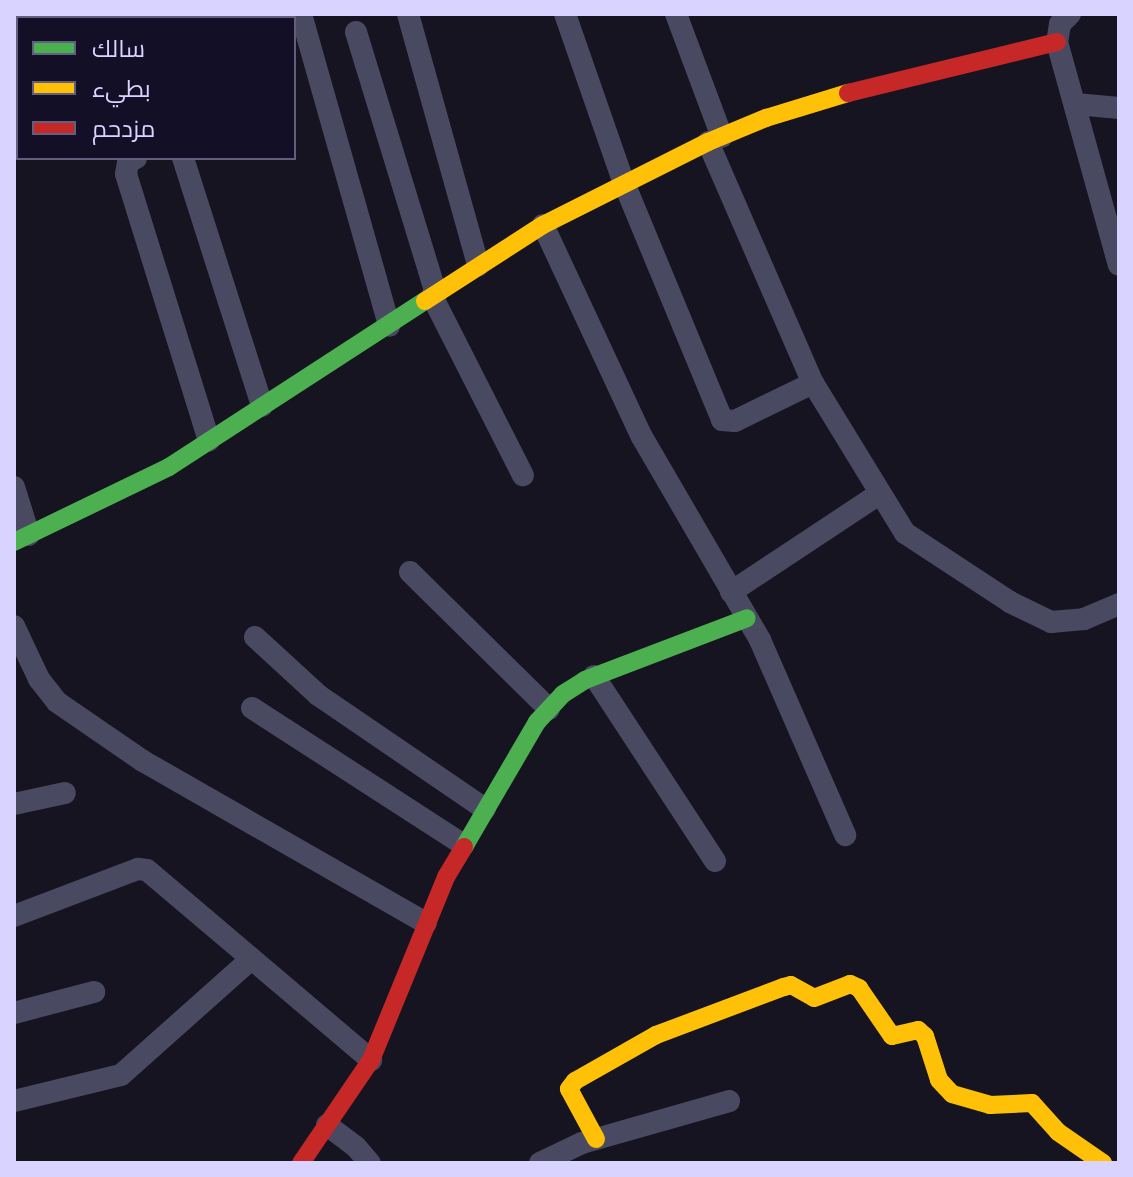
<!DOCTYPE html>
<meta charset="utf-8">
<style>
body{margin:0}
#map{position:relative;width:1133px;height:1177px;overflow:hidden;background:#161421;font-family:Cabin,Cairo,sans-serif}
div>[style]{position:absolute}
.street>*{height:22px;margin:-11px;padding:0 11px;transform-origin:11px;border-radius:11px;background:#4a4962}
.fast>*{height:18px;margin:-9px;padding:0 9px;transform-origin:9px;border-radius:9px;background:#4caf50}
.slow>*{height:18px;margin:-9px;padding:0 9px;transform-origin:9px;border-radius:9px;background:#ffc107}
.jam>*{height:18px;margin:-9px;padding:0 9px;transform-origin:9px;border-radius:9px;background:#c62828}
span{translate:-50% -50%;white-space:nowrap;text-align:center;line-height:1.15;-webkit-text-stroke:6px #130f26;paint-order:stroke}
.frame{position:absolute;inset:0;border:16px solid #d9d4ff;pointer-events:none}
.legend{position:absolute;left:16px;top:16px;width:280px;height:144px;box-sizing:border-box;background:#130f26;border:2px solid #625e7d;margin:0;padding:10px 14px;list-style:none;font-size:24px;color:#d9d4ff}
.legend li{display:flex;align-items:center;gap:16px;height:40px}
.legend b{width:40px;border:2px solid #625e7d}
</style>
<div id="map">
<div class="street">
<i style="left:137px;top:14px;width:4px;rotate:63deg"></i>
<i style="left:301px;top:14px;width:324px;rotate:74.2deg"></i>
<i style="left:408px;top:14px;width:261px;rotate:74.4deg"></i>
<i style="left:565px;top:14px;width:179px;rotate:70.8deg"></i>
<i style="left:624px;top:183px;width:256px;rotate:67.5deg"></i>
<i style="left:722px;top:420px;width:13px;rotate:4deg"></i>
<i style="left:735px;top:421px;width:87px;rotate:-26deg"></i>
<i style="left:676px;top:14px;width:131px;rotate:69.5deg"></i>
<i style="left:1070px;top:14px;width:14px;rotate:135deg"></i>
<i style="left:1060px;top:24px;width:18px;rotate:99deg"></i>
<i style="left:1057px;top:42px;width:231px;rotate:74.5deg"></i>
<i style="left:356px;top:32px;width:274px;rotate:73deg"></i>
<i style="left:1076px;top:104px;width:43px;rotate:5.3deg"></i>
<i style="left:708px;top:142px;width:263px;rotate:66.5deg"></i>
<i style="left:813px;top:383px;width:176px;rotate:58.5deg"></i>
<i style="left:905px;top:533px;width:126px;rotate:33.3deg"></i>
<i style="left:1010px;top:602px;width:46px;rotate:26deg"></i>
<i style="left:1051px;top:622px;width:33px;rotate:-5deg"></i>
<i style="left:1084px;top:619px;width:38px;rotate:-23deg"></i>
<i style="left:136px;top:158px;width:9px;rotate:153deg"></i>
<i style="left:128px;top:162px;width:12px;rotate:99deg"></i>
<i style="left:126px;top:174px;width:279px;rotate:72.7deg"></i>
<i style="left:183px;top:158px;width:260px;rotate:72.3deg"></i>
<i style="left:543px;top:225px;width:234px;rotate:65deg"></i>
<i style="left:642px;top:437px;width:235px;rotate:59.8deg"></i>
<i style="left:760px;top:640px;width:213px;rotate:66.4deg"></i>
<i style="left:432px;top:296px;width:201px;rotate:63.1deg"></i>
<i style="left:14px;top:487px;width:50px;rotate:72.6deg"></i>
<i style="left:410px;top:572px;width:195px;rotate:44.6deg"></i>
<i style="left:731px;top:592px;width:178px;rotate:-33.5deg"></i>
<i style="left:14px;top:626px;width:59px;rotate:64.7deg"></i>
<i style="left:39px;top:679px;width:29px;rotate:52deg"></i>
<i style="left:57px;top:702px;width:104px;rotate:34.5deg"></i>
<i style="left:143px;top:761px;width:326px;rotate:29.8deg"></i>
<i style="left:255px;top:637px;width:86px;rotate:42.6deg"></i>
<i style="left:318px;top:695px;width:202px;rotate:34.3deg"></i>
<i style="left:594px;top:676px;width:221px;rotate:56.8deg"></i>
<i style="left:252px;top:708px;width:252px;rotate:32.9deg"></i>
<i style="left:14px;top:804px;width:52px;rotate:-12.2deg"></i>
<i style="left:14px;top:916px;width:133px;rotate:-20.8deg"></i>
<i style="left:138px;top:869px;width:9px;rotate:6deg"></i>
<i style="left:147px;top:870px;width:294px;rotate:40.3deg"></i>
<i style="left:14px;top:1013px;width:83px;rotate:-14.7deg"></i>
<i style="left:14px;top:1101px;width:110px;rotate:-13.7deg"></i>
<i style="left:121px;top:1075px;width:173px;rotate:-41.7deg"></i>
<i style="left:327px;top:1125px;width:36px;rotate:37deg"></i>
<i style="left:356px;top:1147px;width:21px;rotate:49deg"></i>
<i style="left:540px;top:1163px;width:47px;rotate:-25.5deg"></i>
<i style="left:582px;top:1143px;width:153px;rotate:-15.9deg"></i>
</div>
<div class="fast">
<i style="left:14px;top:542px;width:172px;rotate:-25.8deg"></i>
<i style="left:169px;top:467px;width:305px;rotate:-33deg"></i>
<i style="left:464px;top:847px;width:145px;rotate:-59.7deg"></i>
<i style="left:537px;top:722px;width:38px;rotate:-47deg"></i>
<i style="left:563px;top:694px;width:26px;rotate:-32deg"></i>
<i style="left:585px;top:680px;width:173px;rotate:-20.9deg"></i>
</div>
<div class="slow">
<i style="left:425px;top:301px;width:140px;rotate:-32.8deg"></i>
<i style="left:543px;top:225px;width:185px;rotate:-26.7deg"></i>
<i style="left:708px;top:142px;width:63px;rotate:-22.5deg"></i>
<i style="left:766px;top:118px;width:86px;rotate:-17deg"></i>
<i style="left:596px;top:1139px;width:57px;rotate:-118.4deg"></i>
<i style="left:569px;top:1089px;width:10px;rotate:-53deg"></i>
<i style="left:575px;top:1081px;width:93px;rotate:-29.6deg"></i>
<i style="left:656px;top:1035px;width:137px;rotate:-20.6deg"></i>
<i style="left:784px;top:987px;width:7px;rotate:-16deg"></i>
<i style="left:791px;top:985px;width:26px;rotate:29deg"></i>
<i style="left:814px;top:998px;width:39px;rotate:-21deg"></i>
<i style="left:850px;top:984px;width:10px;rotate:24deg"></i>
<i style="left:859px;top:988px;width:58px;rotate:55.5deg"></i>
<i style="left:892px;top:1036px;width:27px;rotate:-13deg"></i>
<i style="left:918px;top:1030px;width:9px;rotate:41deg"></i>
<i style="left:925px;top:1036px;width:46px;rotate:72.3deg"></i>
<i style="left:939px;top:1080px;width:19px;rotate:47deg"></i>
<i style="left:952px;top:1094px;width:40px;rotate:16deg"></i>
<i style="left:990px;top:1105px;width:42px;rotate:-2.7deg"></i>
<i style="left:1032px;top:1103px;width:39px;rotate:48deg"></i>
<i style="left:1058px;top:1132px;width:55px;rotate:34.6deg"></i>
</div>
<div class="jam">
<i style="left:848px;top:93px;width:215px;rotate:-13.7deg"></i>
<i style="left:301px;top:1163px;width:125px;rotate:-55.8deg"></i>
<i style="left:371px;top:1060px;width:198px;rotate:-67.7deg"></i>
<i style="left:446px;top:877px;width:35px;rotate:-59deg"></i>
</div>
<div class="frame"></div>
<ul class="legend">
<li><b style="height:10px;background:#4caf50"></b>سالك</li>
<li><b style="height:10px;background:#ffc107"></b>بطيء</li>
<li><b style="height:10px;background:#c62828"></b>مزدحم</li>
</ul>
</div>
